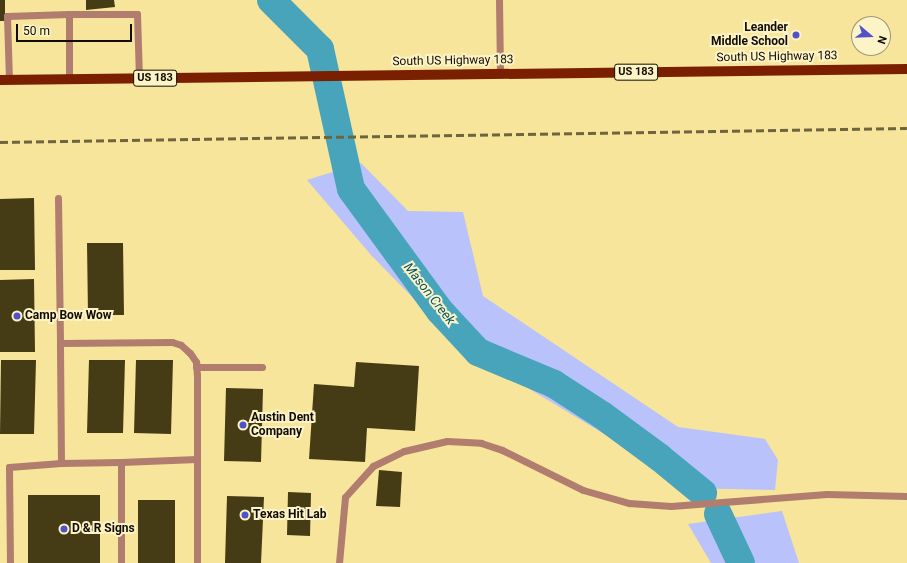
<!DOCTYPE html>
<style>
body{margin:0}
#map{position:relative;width:907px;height:563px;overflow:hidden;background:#f6e59a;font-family:Roboto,sans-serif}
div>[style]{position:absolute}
.green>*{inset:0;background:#b9c2fa}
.river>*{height:28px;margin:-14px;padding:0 14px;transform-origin:14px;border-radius:14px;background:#48a4bb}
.building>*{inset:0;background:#453c15}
.lane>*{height:7px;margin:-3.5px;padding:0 3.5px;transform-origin:3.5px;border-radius:3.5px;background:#b07d6e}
.primary>*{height:10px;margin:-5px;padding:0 5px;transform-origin:5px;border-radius:5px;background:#7a2000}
.rail>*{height:3px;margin-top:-1.5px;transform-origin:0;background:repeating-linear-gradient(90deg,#6e643e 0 8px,transparent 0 12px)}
.dots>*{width:11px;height:11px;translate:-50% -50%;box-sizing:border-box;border:2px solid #fcf3c7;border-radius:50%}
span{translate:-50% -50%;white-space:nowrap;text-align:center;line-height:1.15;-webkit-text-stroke:4px #fcf3c7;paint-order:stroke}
.shield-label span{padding:1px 3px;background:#fcf3c7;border:1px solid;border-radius:3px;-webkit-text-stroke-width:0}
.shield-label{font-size:11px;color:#120c00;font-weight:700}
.poi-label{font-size:12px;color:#120c00;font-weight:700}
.right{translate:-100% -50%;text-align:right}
.left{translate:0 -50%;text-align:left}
.street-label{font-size:12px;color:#120c00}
.water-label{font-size:13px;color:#005364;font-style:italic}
.north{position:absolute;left:851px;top:16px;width:40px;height:40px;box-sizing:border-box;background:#fcf3c7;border:1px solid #9e9777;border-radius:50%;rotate:109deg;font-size:11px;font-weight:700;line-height:16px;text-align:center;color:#120c00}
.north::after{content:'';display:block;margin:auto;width:14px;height:18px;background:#4f52c9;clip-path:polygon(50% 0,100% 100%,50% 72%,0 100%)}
.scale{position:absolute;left:16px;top:24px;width:116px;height:18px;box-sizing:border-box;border:2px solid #120c00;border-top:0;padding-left:5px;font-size:12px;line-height:14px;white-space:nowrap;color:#120c00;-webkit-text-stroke:3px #fcf3c7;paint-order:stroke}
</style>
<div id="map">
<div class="green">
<i style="clip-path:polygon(361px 163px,408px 211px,463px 212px,483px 296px,678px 427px,765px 439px,778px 460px,775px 490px,683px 488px,619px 443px,463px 349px,371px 255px,307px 180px)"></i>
<i style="clip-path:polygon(782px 511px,799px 563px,711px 563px,688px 524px)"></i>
</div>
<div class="river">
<i style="left:271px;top:0;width:69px;rotate:45deg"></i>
<i style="left:320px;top:49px;width:143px;rotate:77.5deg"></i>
<i style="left:351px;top:189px;width:151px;rotate:53.9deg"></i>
<i style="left:440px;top:311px;width:56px;rotate:47.2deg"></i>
<i style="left:478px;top:352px;width:82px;rotate:22.8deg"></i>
<i style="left:554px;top:384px;width:57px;rotate:32.9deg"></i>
<i style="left:602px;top:415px;width:71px;rotate:36.4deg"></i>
<i style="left:659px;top:457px;width:57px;rotate:39.3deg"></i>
<i style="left:718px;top:514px;width:54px;rotate:64.9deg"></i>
</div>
<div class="building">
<i style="clip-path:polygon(0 0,5px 0,5px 21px,0 21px)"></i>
<i style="clip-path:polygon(86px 0,114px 0,115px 7px,86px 10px)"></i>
<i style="clip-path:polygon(34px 198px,35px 270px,0 270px,0 199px)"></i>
<i style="clip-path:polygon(87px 243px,123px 243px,124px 315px,88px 315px)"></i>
<i style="clip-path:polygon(34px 279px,35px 352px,0 352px,0 280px)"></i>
<i style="clip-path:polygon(1px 360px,36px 360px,34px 434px,0 434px)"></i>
<i style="clip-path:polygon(89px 360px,125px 360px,123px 433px,87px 433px)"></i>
<i style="clip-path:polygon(136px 360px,173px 360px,171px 434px,134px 433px)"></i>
<i style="clip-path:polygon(356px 362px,419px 366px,415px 431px,367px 428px,365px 462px,309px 459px,314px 384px,354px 387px)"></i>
<i style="clip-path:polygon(226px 388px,263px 389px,261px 462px,224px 461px)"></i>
<i style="clip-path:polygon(379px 470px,402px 472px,400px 507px,376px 506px)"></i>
<i style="clip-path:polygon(288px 492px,311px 493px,310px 536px,287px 535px)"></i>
<i style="clip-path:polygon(28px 495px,100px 495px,100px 563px,28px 563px)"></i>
<i style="clip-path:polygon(227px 496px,264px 497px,261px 563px,225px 563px)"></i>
<i style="clip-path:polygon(138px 500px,175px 500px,175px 563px,138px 563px)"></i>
</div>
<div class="lane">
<i style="left:499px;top:0;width:73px;rotate:89.2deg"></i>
<i style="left:69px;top:14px;width:65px;rotate:90deg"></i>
<i style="left:9px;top:80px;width:64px;rotate:-91.8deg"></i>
<i style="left:7px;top:16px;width:62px;rotate:-1.8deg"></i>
<i style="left:69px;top:14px;width:68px"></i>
<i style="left:137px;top:14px;width:64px;rotate:88.2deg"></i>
<i style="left:58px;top:198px;width:145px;rotate:89.2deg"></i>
<i style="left:196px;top:367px;width:66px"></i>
<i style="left:121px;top:462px;width:76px;rotate:-2.3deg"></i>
<i style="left:61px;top:463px;width:120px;rotate:-90.5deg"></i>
<i style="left:60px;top:343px;width:112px;rotate:-0.5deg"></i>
<i style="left:172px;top:342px;width:9px;rotate:18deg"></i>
<i style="left:181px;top:345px;width:12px;rotate:42deg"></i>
<i style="left:190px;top:353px;width:11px;rotate:56deg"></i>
<i style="left:196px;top:362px;width:13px;rotate:86deg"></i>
<i style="left:197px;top:375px;width:188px;rotate:90deg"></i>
<i style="left:10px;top:563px;width:96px;rotate:-90.6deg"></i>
<i style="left:9px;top:467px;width:52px;rotate:-4.4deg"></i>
<i style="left:61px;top:463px;width:60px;rotate:-1deg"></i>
<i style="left:121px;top:462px;width:101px;rotate:90deg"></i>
<i style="left:339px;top:563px;width:66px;rotate:-84.8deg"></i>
<i style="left:345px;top:497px;width:42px;rotate:-47.9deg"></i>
<i style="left:373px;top:466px;width:34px;rotate:-26deg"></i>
<i style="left:404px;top:451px;width:44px;rotate:-13.1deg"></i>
<i style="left:447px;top:441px;width:34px;rotate:3deg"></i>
<i style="left:481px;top:443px;width:22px;rotate:18deg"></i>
<i style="left:502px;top:450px;width:90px;rotate:26.3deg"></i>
<i style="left:583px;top:490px;width:48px;rotate:15.8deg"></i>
<i style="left:629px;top:503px;width:42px;rotate:4.1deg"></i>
<i style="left:671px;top:506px;width:156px;rotate:-4.4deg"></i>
<i style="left:827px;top:494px;width:80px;rotate:1.4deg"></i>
</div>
<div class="primary">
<i style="left:0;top:80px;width:907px;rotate:-0.69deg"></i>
</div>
<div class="rail">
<i style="left:0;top:142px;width:907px;rotate:-0.88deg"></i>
</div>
<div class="dots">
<i style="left:796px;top:35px;background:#4f52c9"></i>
<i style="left:17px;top:316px;background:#4f52c9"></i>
<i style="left:243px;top:425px;background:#4f52c9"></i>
<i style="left:245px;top:515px;background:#4f52c9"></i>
<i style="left:64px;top:529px;background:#4f52c9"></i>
</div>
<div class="shield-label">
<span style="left:636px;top:72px">US 183</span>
<span style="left:155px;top:78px">US 183</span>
</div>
<div class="poi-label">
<span class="right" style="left:788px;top:35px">Leander<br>Middle School</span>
<span class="left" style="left:25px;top:316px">Camp Bow Wow</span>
<span class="left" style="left:251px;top:425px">Austin Dent<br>Company</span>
<span class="left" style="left:253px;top:515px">Texas Hit Lab</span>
<span class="left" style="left:72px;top:529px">D &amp; R Signs</span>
</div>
<div class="street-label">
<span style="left:777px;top:57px;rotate:-1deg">South US Highway 183</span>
<span style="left:453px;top:61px;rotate:-1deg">South US Highway 183</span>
</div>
<div class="water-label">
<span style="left:429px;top:294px;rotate:52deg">Mason Creek</span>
</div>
<div class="north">N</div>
<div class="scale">50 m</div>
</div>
